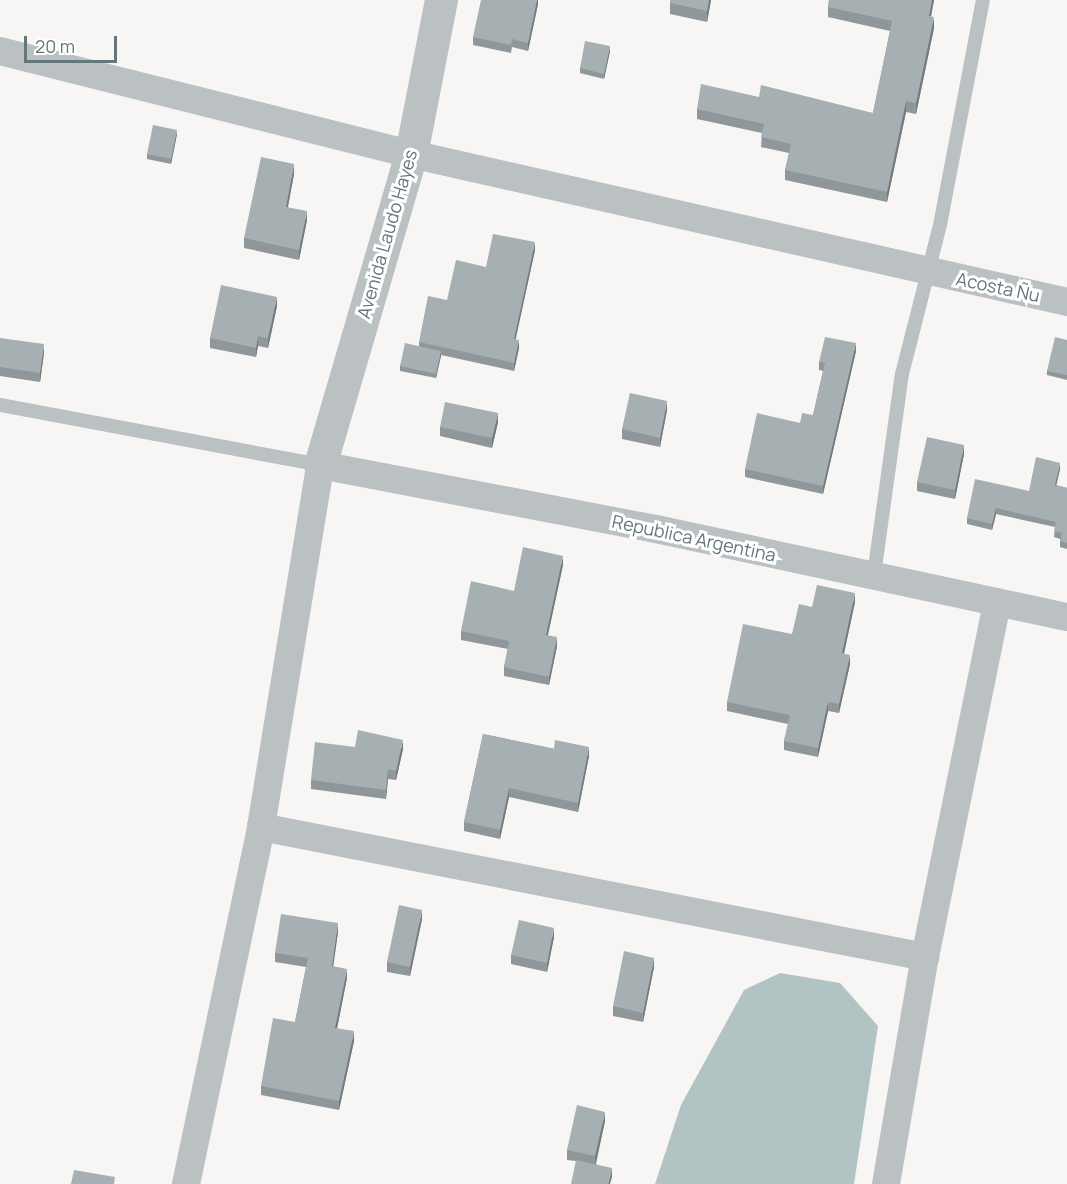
<!DOCTYPE html>
<meta charset="utf-8">
<style>
body{margin:0}
#map{position:relative;width:1067px;height:1184px;overflow:hidden;background:#f7f6f4;font-family:Manrope,sans-serif}
div>[style]{position:absolute}
.water>*{inset:0;background:#b2c3c3}
.service>*{height:14px;margin:-7px;padding:0 7px;transform-origin:7px;border-radius:7px;background:#bbc1c3}
.minor>*{height:28px;margin:-14px;padding:0 14px;transform-origin:14px;border-radius:14px;background:#bbc1c3}
.tertiary>*{height:33px;margin:-16.5px;padding:0 16.5px;transform-origin:16.5px;border-radius:16.5px;background:#bbc1c3}
.wall>*{inset:0;background:#8f979a}
.shaded-wall>*{inset:0;background:#747b7d}
.building>*{inset:0;background:#a6b0b3}
span{translate:-50% -50%;white-space:nowrap;text-align:center;line-height:1.15;-webkit-text-stroke:6px #fff;paint-order:stroke}
.street-label{font-size:18px;color:#64777d}
.scale{position:absolute;left:24px;top:36px;width:93px;height:27px;box-sizing:border-box;border:3px solid #64777d;border-top:0;padding-left:8px;font-size:18px;line-height:21px;white-space:nowrap;color:#64777d;-webkit-text-stroke:4px #fff;paint-order:stroke}
</style>
<div id="map">
<div class="water">
<i style="clip-path:polygon(780px 973px,840px 983px,878px 1026px,854px 1184px,655px 1184px,681px 1105px,744px 990px)"></i>
</div>
<div class="service">
<i style="left:0;top:405px;width:326px;rotate:10.6deg"></i>
<i style="left:874px;top:575px;width:203px;rotate:-82.1deg"></i>
<i style="left:902px;top:374px;width:154px;rotate:-75.7deg"></i>
<i style="left:940px;top:225px;width:229px;rotate:-79.2deg"></i>
</div>
<div class="minor">
<i style="left:0;top:51px;width:424px;rotate:14.1deg"></i>
<i style="left:411px;top:154px;width:672px;rotate:12.71deg"></i>
<i style="left:261px;top:827px;width:677px;rotate:11.08deg"></i>
<i style="left:186px;top:1184px;width:365px;rotate:-78.1deg"></i>
<i style="left:261px;top:827px;width:367px;rotate:-80.7deg"></i>
<i style="left:320px;top:465px;width:342px;rotate:10.8deg"></i>
<i style="left:656px;top:529px;width:420px;rotate:12.1deg"></i>
<i style="left:886px;top:1184px;width:230px;rotate:-80.3deg"></i>
<i style="left:925px;top:957px;width:362px;rotate:-78.5deg"></i>
</div>
<div class="tertiary">
<i style="left:320px;top:465px;width:324px;rotate:-73.7deg"></i>
<i style="left:411px;top:154px;width:157px;rotate:-79deg"></i>
</div>
<div class="wall">
<i style="clip-path:polygon(538px 0,538px 4px,528px 51px,512px 47px,511px 53px,473px 45px,473px 37px)"></i>
<i style="clip-path:polygon(711px 0,707px 22px,670px 14px,670px 3px)"></i>
<i style="clip-path:polygon(829px 0,934px 0,931px 17px,934px 28px,916px 114px,906px 112px,887px 202px,785px 180px,785px 170px,789px 153px,761px 147px,762px 133px,697px 119px,697px 109px,759px 97px,873px 113px,890px 31px,828px 17px,828px 7px)"></i>
<i style="clip-path:polygon(610px 51px,604px 79px,580px 73px,580px 68px)"></i>
<i style="clip-path:polygon(177px 134px,171px 164px,147px 159px,147px 154px)"></i>
<i style="clip-path:polygon(294px 174px,288px 207px,307px 220px,299px 260px,244px 248px,244px 238px)"></i>
<i style="clip-path:polygon(535px 250px,515px 339px,519px 348px,514px 371px,441px 355px,436px 378px,400px 371px,400px 366px,419px 346px,419px 342px,447px 300px,486px 267px)"></i>
<i style="clip-path:polygon(277px 306px,268px 348px,258px 346px,256px 357px,210px 348px,210px 338px)"></i>
<i style="clip-path:polygon(0 338px,44px 353px,40px 382px,0 376px)"></i>
<i style="clip-path:polygon(1067px 340px,1067px 380px,1047px 375px,1047px 371px)"></i>
<i style="clip-path:polygon(856px 351px,823px 494px,745px 477px,745px 469px,800px 423px,813px 415px,823px 371px,819px 370px,819px 362px)"></i>
<i style="clip-path:polygon(667px 410px,660px 447px,622px 439px,622px 429px)"></i>
<i style="clip-path:polygon(498px 422px,492px 448px,440px 436px,440px 427px)"></i>
<i style="clip-path:polygon(964px 454px,955px 499px,917px 491px,917px 482px)"></i>
<i style="clip-path:polygon(1060px 469px,1056px 485px,1067px 488px,1067px 549px,1060px 547px,1060px 539px,1054px 537px,1055px 527px,996px 514px,992px 530px,967px 524px,967px 518px,1029px 491px)"></i>
<i style="clip-path:polygon(563px 565px,548px 635px,557px 646px,549px 685px,504px 676px,504px 667px,508px 649px,461px 640px,461px 631px,514px 591px)"></i>
<i style="clip-path:polygon(855px 602px,844px 654px,850px 664px,839px 713px,828px 711px,818px 757px,784px 750px,784px 741px,788px 724px,727px 711px,727px 702px,792px 634px,812px 607px)"></i>
<i style="clip-path:polygon(483px 734px,589px 756px,578px 812px,509px 797px,500px 839px,464px 831px,464px 822px)"></i>
<i style="clip-path:polygon(355px 747px,403px 749px,396px 780px,388px 779px,386px 799px,311px 789px,311px 780px)"></i>
<i style="clip-path:polygon(422px 919px,410px 976px,387px 972px,387px 962px)"></i>
<i style="clip-path:polygon(338px 932px,333px 966px,347px 978px,337px 1029px,354px 1041px,339px 1110px,261px 1095px,261px 1086px,295px 1022px,306px 967px,275px 962px,275px 953px)"></i>
<i style="clip-path:polygon(554px 937px,547px 972px,511px 964px,511px 955px)"></i>
<i style="clip-path:polygon(654px 967px,643px 1022px,613px 1016px,613px 1006px)"></i>
<i style="clip-path:polygon(605px 1121px,596px 1164px,612px 1177px,576px 1161px,567px 1160px,567px 1150px)"></i>
</div>
<div class="shaded-wall">
<i style="clip-path:polygon(537px 0,538px 0,538px 4px,528px 51px,528px 43px)"></i>
<i style="clip-path:polygon(709px 0,711px 0,707px 22px,707px 11px)"></i>
<i style="clip-path:polygon(932px 0,934px 0,929px 26px,929px 16px)"></i>
<i style="clip-path:polygon(934px 17px,934px 28px,916px 114px,916px 103px)"></i>
<i style="clip-path:polygon(610px 46px,610px 51px,604px 79px,604px 74px)"></i>
<i style="clip-path:polygon(906px 101px,906px 112px,887px 202px,887px 192px)"></i>
<i style="clip-path:polygon(177px 130px,177px 134px,171px 164px,171px 159px)"></i>
<i style="clip-path:polygon(294px 164px,294px 174px,286px 216px,286px 207px)"></i>
<i style="clip-path:polygon(307px 211px,307px 220px,299px 260px,299px 250px)"></i>
<i style="clip-path:polygon(535px 242px,535px 250px,514px 347px,514px 339px)"></i>
<i style="clip-path:polygon(277px 297px,277px 306px,268px 348px,268px 338px)"></i>
<i style="clip-path:polygon(258px 336px,258px 346px,256px 357px,256px 348px)"></i>
<i style="clip-path:polygon(519px 340px,519px 348px,514px 371px,514px 363px)"></i>
<i style="clip-path:polygon(856px 343px,856px 351px,823px 494px,823px 486px)"></i>
<i style="clip-path:polygon(44px 344px,44px 353px,40px 382px,40px 373px)"></i>
<i style="clip-path:polygon(441px 351px,441px 356px,436px 378px,436px 374px)"></i>
<i style="clip-path:polygon(667px 401px,667px 410px,660px 447px,660px 438px)"></i>
<i style="clip-path:polygon(498px 413px,498px 422px,492px 448px,492px 438px)"></i>
<i style="clip-path:polygon(964px 445px,964px 454px,955px 499px,955px 490px)"></i>
<i style="clip-path:polygon(1060px 463px,1060px 469px,1055px 491px,1055px 485px)"></i>
<i style="clip-path:polygon(996px 508px,996px 514px,992px 530px,992px 524px)"></i>
<i style="clip-path:polygon(563px 556px,563px 565px,546px 643px,546px 635px)"></i>
<i style="clip-path:polygon(855px 593px,855px 602px,842px 662px,842px 653px)"></i>
<i style="clip-path:polygon(557px 637px,557px 646px,549px 685px,549px 677px)"></i>
<i style="clip-path:polygon(850px 655px,850px 664px,839px 713px,839px 704px)"></i>
<i style="clip-path:polygon(828px 702px,828px 711px,818px 757px,818px 748px)"></i>
<i style="clip-path:polygon(403px 740px,403px 749px,396px 780px,396px 771px)"></i>
<i style="clip-path:polygon(589px 747px,589px 756px,578px 812px,578px 803px)"></i>
<i style="clip-path:polygon(388px 769px,388px 779px,386px 799px,386px 790px)"></i>
<i style="clip-path:polygon(509px 788px,509px 797px,500px 839px,500px 830px)"></i>
<i style="clip-path:polygon(422px 910px,422px 919px,410px 976px,410px 967px)"></i>
<i style="clip-path:polygon(338px 923px,338px 932px,332px 975px,332px 966px)"></i>
<i style="clip-path:polygon(554px 928px,554px 937px,547px 972px,547px 963px)"></i>
<i style="clip-path:polygon(654px 958px,654px 967px,643px 1022px,643px 1013px)"></i>
<i style="clip-path:polygon(347px 969px,347px 978px,335px 1038px,335px 1028px)"></i>
<i style="clip-path:polygon(354px 1031px,354px 1041px,339px 1110px,339px 1101px)"></i>
<i style="clip-path:polygon(605px 1112px,605px 1121px,595px 1166px,595px 1156px)"></i>
<i style="clip-path:polygon(612px 1168px,612px 1177px,610px 1184px,608px 1184px)"></i>
</div>
<div class="building">
<i style="clip-path:polygon(481px 0,537px 0,528px 43px,512px 39px,511px 45px,473px 37px)"></i>
<i style="clip-path:polygon(670px 0,709px 0,707px 11px,670px 3px)"></i>
<i style="clip-path:polygon(829px 0,932px 0,929px 16px,934px 17px,916px 103px,906px 101px,887px 192px,785px 170px,791px 144px,761px 137px,764px 124px,697px 109px,701px 84px,759px 97px,761px 85px,873px 113px,892px 21px,828px 7px)"></i>
<i style="clip-path:polygon(585px 41px,610px 46px,604px 74px,580px 68px)"></i>
<i style="clip-path:polygon(153px 125px,177px 130px,171px 159px,147px 154px)"></i>
<i style="clip-path:polygon(261px 157px,294px 164px,286px 207px,307px 211px,299px 250px,244px 238px)"></i>
<i style="clip-path:polygon(493px 234px,535px 242px,514px 339px,519px 340px,514px 363px,419px 342px,428px 296px,447px 300px,456px 260px,486px 267px)"></i>
<i style="clip-path:polygon(221px 285px,277px 297px,268px 338px,258px 336px,256px 348px,210px 338px)"></i>
<i style="clip-path:polygon(825px 337px,856px 343px,823px 486px,745px 469px,757px 413px,800px 423px,802px 413px,813px 415px,825px 363px,819px 362px)"></i>
<i style="clip-path:polygon(1055px 337px,1067px 340px,1067px 375px,1047px 371px)"></i>
<i style="clip-path:polygon(0 338px,44px 344px,40px 373px,0 367px)"></i>
<i style="clip-path:polygon(405px 343px,441px 351px,436px 374px,400px 366px)"></i>
<i style="clip-path:polygon(630px 393px,667px 401px,660px 438px,622px 429px)"></i>
<i style="clip-path:polygon(445px 402px,498px 413px,492px 438px,440px 427px)"></i>
<i style="clip-path:polygon(927px 437px,964px 445px,955px 490px,917px 482px)"></i>
<i style="clip-path:polygon(1036px 457px,1060px 463px,1055px 485px,1067px 488px,1067px 543px,1060px 541px,1062px 533px,1054px 531px,1056px 522px,996px 508px,992px 524px,967px 518px,975px 479px,1029px 491px)"></i>
<i style="clip-path:polygon(523px 547px,563px 556px,546px 635px,557px 637px,549px 677px,504px 667px,509px 641px,461px 631px,471px 581px,514px 591px)"></i>
<i style="clip-path:polygon(817px 585px,855px 593px,842px 653px,850px 655px,839px 704px,828px 702px,818px 748px,784px 741px,790px 715px,727px 702px,743px 624px,792px 634px,799px 604px,812px 607px)"></i>
<i style="clip-path:polygon(358px 730px,403px 740px,396px 771px,388px 769px,386px 790px,311px 780px,315px 742px,355px 747px)"></i>
<i style="clip-path:polygon(483px 734px,554px 749px,555px 740px,589px 747px,578px 803px,509px 788px,500px 830px,464px 822px)"></i>
<i style="clip-path:polygon(399px 905px,422px 910px,410px 967px,387px 962px)"></i>
<i style="clip-path:polygon(281px 914px,338px 923px,332px 966px,347px 969px,335px 1028px,354px 1031px,339px 1101px,261px 1086px,273px 1018px,295px 1022px,308px 958px,275px 953px)"></i>
<i style="clip-path:polygon(519px 920px,554px 928px,547px 963px,511px 955px)"></i>
<i style="clip-path:polygon(624px 951px,654px 958px,643px 1013px,613px 1006px)"></i>
<i style="clip-path:polygon(577px 1105px,605px 1112px,595px 1156px,567px 1150px)"></i>
<i style="clip-path:polygon(576px 1160px,612px 1168px,608px 1184px,571px 1184px)"></i>
<i style="clip-path:polygon(74px 1170px,115px 1177px,114px 1184px,71px 1184px)"></i>
</div>
<div class="street-label">
<span style="left:387px;top:234px;rotate:-74deg">Avenida Laudo Hayes</span>
<span style="left:998px;top:287px;rotate:12deg">Acosta Ñu</span>
<span style="left:694px;top:538px;rotate:12deg">Republica Argentina</span>
</div>
<div class="scale">20 m</div>
</div>
